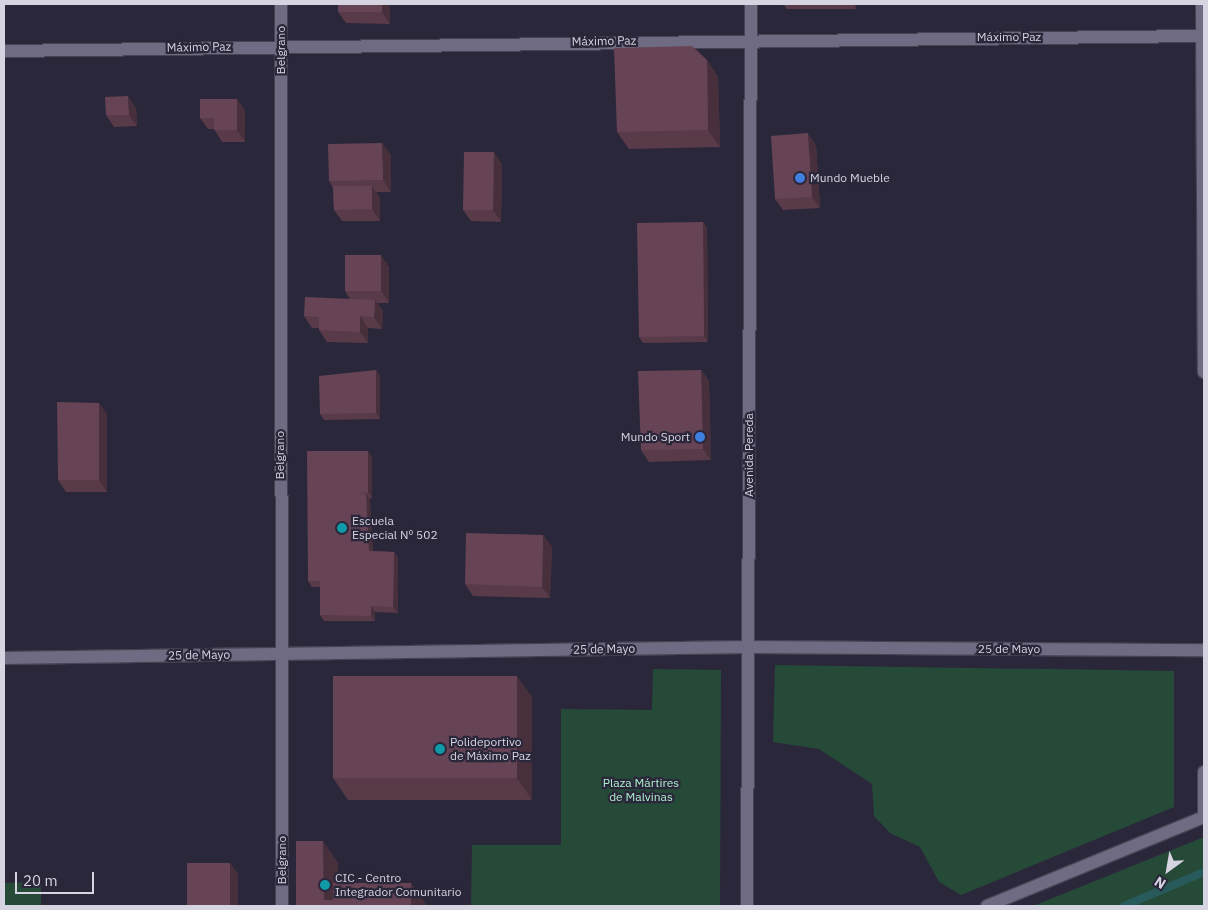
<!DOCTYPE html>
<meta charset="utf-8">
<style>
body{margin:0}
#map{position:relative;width:1208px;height:910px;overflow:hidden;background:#2b273b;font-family:"IBM Plex Sans",sans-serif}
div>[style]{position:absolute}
.green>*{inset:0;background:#254a38}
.stream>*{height:8px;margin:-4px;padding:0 4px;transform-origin:4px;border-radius:4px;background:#28595b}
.roads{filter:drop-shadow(1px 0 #464354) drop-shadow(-1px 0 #464354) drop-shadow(0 1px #464354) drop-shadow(0 -1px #464354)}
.minor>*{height:12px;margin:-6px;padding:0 6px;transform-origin:6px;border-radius:6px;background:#6f6b82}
.wall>*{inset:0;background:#583a49}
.shaded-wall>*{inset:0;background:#47303c}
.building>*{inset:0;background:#645}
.dots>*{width:14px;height:14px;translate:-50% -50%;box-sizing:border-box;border:2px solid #2b273b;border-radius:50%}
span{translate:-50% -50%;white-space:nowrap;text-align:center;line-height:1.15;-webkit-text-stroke:4.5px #2b273b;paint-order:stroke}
.street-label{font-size:12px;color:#d6d4e1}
.poi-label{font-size:12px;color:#d6d4e1}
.left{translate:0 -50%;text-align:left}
.right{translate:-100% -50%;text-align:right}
.park-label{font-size:12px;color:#aef1ce}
.frame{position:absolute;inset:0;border:5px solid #d6d4e1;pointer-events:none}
.north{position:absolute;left:1143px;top:845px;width:50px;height:50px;-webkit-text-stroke:4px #2b273b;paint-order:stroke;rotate:212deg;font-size:14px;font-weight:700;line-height:20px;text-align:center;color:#d6d4e1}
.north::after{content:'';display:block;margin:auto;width:18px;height:22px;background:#d6d4e1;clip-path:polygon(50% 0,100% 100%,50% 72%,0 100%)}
.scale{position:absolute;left:15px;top:872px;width:79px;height:22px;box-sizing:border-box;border:2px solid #d6d4e1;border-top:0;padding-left:6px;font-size:15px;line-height:18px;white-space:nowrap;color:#d6d4e1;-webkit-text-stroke:4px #2b273b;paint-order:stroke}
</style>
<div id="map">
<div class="green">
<i style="clip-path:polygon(775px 665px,1174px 671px,1174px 807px,961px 895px,939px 882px,920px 847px,890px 833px,874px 816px,872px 784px,819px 749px,773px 742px)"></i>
<i style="clip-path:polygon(653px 669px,721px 670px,720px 906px,471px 906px,472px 845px,561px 845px,561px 709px,652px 710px)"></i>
<i style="clip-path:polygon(1204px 837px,1204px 906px,1033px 906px)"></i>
<i style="clip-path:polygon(41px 882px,41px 906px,4px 906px,4px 883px)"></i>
</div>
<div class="stream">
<i style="left:1124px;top:906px;width:87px;rotate:-23deg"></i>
</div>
<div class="roads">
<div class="minor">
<i style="left:281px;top:4px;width:902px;rotate:89.94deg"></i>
<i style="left:1202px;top:4px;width:368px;rotate:89.7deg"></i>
<i style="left:4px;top:51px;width:1200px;rotate:-0.72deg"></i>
<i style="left:4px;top:658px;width:744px;rotate:-0.85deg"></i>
<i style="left:748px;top:647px;width:456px;rotate:0.4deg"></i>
<i style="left:1204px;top:817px;width:45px;rotate:-90deg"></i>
<i style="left:747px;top:906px;width:902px;rotate:-89.75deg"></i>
<i style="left:987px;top:906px;width:235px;rotate:-22.3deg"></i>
</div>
</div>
<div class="wall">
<i style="clip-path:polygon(338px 4px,390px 4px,390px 24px,346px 23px,338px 12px)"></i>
<i style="clip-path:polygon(783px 4px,856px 4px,856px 9px,787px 9px)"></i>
<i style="clip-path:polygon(707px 60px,718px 77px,720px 147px,629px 149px,617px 132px)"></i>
<i style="clip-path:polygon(237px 99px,245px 111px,245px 142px,222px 142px,214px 129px,208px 129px,200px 118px)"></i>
<i style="clip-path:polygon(136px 108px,137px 126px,114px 127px,106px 115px)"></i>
<i style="clip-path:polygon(816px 145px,820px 208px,783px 210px,775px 199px)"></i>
<i style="clip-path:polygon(391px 155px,391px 192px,376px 192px,380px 198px,380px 221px,342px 221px,334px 210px,333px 188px,329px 181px)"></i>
<i style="clip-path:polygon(502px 164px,501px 222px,471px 221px,463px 210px)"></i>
<i style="clip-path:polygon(703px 222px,707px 228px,708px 342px,643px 343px,639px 337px)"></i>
<i style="clip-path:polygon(389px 267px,389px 303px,377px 303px,383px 311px,382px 329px,368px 328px,368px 343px,327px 342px,319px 330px,319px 328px,312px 328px,304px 316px,350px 299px,345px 291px)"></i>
<i style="clip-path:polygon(376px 370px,380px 376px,380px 419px,324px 420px,320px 414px)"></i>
<i style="clip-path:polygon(701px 370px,709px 381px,711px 460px,649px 462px,641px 450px)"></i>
<i style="clip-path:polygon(107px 414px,107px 492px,66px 492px,58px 480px)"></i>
<i style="clip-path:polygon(372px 457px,372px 498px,369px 499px,373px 551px,394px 552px,398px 558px,398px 613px,375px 612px,375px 621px,324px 621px,320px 615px,320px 587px,312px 587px,308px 581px)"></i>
<i style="clip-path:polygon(543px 535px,552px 547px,550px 598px,473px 596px,465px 584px)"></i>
<i style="clip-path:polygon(532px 697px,532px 800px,348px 800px,333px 778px)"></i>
</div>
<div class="shaded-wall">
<i style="clip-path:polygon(382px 4px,390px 4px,390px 24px,382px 12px)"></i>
<i style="clip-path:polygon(853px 4px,856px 4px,856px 9px)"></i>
<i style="clip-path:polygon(707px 60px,718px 77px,720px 147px,708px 130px)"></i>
<i style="clip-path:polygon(128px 96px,136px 108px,137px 126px,129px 115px)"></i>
<i style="clip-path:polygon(237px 99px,245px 111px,245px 142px,237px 130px)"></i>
<i style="clip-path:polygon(808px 133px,816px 145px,820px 208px,812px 197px)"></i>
<i style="clip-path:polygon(382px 143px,391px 155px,391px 192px,383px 180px)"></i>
<i style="clip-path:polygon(494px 152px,502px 164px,501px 222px,493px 210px)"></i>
<i style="clip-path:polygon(372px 186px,380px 198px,380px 221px,372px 209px)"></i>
<i style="clip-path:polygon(703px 222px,707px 228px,708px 342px,704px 336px)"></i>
<i style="clip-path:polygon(381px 255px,389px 267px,389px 303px,381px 291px)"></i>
<i style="clip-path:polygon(375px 300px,383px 311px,382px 329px,374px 317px)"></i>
<i style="clip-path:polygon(360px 316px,368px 328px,368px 343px,360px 332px)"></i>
<i style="clip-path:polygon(376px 370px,380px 376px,380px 419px,376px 413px)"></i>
<i style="clip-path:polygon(701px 370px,709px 381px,711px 460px,703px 449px)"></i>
<i style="clip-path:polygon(99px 403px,107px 414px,107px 492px,99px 480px)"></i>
<i style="clip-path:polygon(368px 451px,372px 457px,372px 498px,368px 492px)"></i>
<i style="clip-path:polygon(366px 494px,370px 499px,373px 557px,369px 551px)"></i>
<i style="clip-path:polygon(543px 535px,552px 547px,550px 598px,542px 587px)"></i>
<i style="clip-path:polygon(394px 552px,398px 558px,398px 613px,393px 607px)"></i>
<i style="clip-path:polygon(371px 606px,375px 612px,375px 621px,371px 616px)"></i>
<i style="clip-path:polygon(517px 676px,532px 697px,532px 800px,517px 778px)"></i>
<i style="clip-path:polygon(323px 841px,338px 863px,339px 906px,324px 900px)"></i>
<i style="clip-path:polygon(230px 863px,238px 874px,238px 906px,230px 906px)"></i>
<i style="clip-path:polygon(411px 883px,426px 904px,426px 906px,411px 906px)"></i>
</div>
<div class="building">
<i style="clip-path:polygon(338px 4px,382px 4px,382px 12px,338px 12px)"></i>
<i style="clip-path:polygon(692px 46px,707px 60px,708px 130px,617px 132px,614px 48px)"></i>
<i style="clip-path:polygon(128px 96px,129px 115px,106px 115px,105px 97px)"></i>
<i style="clip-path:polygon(200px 99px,237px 99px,237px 130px,214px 130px,214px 118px,200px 118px)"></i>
<i style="clip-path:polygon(808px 133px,812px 197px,775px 199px,771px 136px)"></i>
<i style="clip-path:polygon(382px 143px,383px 180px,329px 181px,328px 144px)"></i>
<i style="clip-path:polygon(464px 152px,494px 152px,493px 210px,463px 210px)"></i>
<i style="clip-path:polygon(333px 186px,372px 186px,372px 209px,334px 210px)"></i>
<i style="clip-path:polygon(703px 222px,704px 336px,639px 337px,637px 223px)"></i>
<i style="clip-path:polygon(345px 255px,381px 255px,381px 291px,345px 291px)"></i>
<i style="clip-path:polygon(305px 297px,375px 300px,374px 317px,360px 316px,360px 332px,319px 330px,319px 317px,304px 316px)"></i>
<i style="clip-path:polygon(376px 370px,376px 413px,320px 414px,319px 376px)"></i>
<i style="clip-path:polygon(701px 370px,703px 449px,641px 450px,638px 371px)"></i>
<i style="clip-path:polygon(57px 402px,99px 403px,99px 480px,58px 480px)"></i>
<i style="clip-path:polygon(307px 451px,368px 451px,368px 492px,357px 494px,366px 494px,369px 551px,394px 552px,393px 607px,371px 606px,371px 616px,320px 615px,320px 581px,308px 581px)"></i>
<i style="clip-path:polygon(466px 533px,543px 535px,542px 587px,465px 584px)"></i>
<i style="clip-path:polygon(333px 676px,517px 676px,517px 778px,333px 778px)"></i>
<i style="clip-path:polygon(296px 841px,323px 841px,324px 900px,333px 900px,333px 883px,411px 883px,411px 906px,296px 906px)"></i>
<i style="clip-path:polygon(187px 863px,230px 863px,230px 906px,187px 906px)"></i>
</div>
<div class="dots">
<i style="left:800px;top:178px;background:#3f7fe0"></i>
<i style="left:700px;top:437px;background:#3f7fe0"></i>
<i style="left:342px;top:528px;background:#0f9aa8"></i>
<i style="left:440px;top:749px;background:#0f9aa8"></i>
<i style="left:325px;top:885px;background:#0f9aa8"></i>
</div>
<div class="street-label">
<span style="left:1009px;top:37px">Máximo Paz</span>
<span style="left:604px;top:41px;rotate:-1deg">Máximo Paz</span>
<span style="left:199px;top:47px;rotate:-1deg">Máximo Paz</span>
<span style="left:281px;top:50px;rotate:-90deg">Belgrano</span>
<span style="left:280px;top:455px;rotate:-90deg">Belgrano</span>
<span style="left:749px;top:455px;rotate:-90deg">Avenida Pereda</span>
<span style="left:604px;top:649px;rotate:-1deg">25 de Mayo</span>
<span style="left:1009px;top:649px">25 de Mayo</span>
<span style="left:199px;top:655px;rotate:-1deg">25 de Mayo</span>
<span style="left:282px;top:860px;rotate:-90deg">Belgrano</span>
</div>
<div class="poi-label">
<span class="left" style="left:810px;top:178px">Mundo Mueble</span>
<span class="right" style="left:690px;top:437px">Mundo Sport</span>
<span class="left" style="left:352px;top:528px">Escuela<br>Especial Nº 502</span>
<span class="left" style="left:450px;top:749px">Polideportivo<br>de Máximo Paz</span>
<span class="left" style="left:335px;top:885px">CIC - Centro<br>Integrador Comunitario</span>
</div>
<div class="park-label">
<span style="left:641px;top:790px">Plaza Mártires<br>de Malvinas</span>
</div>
<div class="frame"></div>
<div class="north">N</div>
<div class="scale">20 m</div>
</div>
